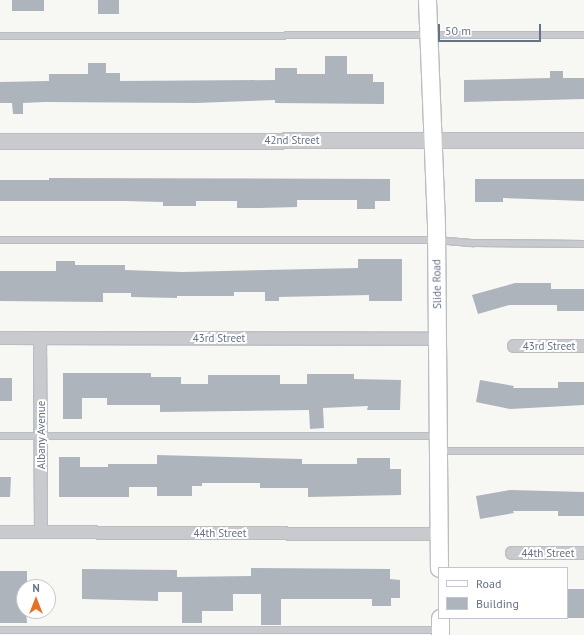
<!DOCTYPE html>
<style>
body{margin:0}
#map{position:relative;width:584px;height:635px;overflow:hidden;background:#f7f7f4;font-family:"PT Sans",sans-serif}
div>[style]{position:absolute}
.building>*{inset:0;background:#aeb4bb}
.roads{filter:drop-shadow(1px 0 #babdc2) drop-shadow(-1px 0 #babdc2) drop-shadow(0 1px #babdc2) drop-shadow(0 -1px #babdc2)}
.service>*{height:6px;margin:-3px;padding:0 3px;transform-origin:3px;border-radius:3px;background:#c8cace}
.minor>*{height:12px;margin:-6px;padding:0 6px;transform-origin:6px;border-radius:6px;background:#c8cace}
.tertiary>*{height:15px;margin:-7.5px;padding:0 7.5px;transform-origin:7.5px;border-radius:7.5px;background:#c8cace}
.secondary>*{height:17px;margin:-8.5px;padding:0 8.5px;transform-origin:8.5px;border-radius:8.5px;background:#fff}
span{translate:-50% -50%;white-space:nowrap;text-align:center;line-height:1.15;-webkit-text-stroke:4px #fff;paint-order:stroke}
.street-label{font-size:11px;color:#667286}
.legend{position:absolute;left:438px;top:567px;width:130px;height:52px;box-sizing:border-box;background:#fff;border:1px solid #c2c7cf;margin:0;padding:5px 7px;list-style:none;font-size:12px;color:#667286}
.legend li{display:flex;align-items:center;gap:8px;height:20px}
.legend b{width:20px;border:1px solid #c2c7cf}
.north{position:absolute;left:16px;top:579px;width:40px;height:40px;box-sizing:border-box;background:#fff;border:1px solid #c2c7cf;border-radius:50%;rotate:0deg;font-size:11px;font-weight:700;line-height:16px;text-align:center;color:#667286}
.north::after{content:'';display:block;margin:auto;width:14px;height:18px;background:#e67125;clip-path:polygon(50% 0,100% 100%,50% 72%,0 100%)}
.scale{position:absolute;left:438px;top:24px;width:103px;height:18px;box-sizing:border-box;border:2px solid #667286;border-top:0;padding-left:5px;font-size:12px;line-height:14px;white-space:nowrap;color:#667286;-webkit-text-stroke:3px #fff;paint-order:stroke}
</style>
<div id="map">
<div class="building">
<i style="clip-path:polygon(12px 0,44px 0,44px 11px,12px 11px)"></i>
<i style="clip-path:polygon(98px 0,119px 0,119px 14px,98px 14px)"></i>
<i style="clip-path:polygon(325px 56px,347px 56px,347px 74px,373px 74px,373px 82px,384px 82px,384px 104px,275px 103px,275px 100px,196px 103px,45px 102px,23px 103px,23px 114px,13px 114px,12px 103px,0 103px,0 82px,49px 81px,49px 74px,88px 74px,88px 63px,106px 63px,106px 73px,120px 73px,120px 81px,275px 80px,275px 68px,297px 68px,297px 74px,325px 74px)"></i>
<i style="clip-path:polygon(550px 71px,563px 71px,563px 78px,584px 78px,584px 99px,464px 102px,464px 80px,550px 78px)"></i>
<i style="clip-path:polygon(49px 178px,390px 179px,390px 201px,375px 201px,375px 209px,357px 209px,357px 200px,297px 200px,297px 207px,260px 208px,237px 208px,237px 201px,196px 201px,196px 206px,163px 206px,163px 202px,125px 201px,0 201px,0 180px,49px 180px)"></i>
<i style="clip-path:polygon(475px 179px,584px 179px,584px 201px,503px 198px,503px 202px,475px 202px)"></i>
<i style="clip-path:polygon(358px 259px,402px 259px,402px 301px,369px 301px,369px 295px,279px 297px,279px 301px,265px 301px,265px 292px,234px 292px,234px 296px,177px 296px,177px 298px,131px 297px,131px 293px,103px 293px,103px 302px,0 301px,0 271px,56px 271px,56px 261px,75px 261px,75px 265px,125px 265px,125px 270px,182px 272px,358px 268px)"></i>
<i style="clip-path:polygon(515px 283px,551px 283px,551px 289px,584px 289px,584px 311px,557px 311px,557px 305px,509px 305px,478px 314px,472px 295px)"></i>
<i style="clip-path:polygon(63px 373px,151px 373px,151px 377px,181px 377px,181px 384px,208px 384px,208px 375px,280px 375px,280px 384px,307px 384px,307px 374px,354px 374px,354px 379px,401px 380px,400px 410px,367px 410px,368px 406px,323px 408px,324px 428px,310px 429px,309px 410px,160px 412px,160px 405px,107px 405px,107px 398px,82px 398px,82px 419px,63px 419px)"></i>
<i style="clip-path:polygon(0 378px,12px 378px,12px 401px,0 401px)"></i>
<i style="clip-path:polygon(480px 380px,514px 386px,513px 388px,558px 388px,558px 382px,584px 382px,584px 405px,510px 409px,476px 402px)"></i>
<i style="clip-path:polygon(157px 455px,302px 459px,302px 464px,357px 464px,357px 458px,390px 458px,390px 469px,401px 469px,401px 495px,308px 497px,308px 488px,260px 488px,260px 483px,202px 483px,202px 486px,192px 486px,192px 496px,157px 496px,157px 487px,129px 487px,129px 497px,59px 497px,59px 457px,80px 457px,80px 467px,108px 467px,108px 464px,157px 464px)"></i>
<i style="clip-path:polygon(0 477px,11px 477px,10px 497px,0 497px)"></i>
<i style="clip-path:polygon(510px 490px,584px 492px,584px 516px,558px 516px,558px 511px,513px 511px,514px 513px,480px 519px,476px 496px)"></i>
<i style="clip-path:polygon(251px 568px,390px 569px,390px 579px,400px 580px,400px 598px,391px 598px,391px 606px,372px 606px,372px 599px,281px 599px,281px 625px,261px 625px,261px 594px,233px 594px,233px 611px,202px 611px,202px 623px,182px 623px,182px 592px,158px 592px,158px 601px,82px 599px,82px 569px,177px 570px,177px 577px,251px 576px)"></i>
<i style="clip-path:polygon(0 571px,27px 571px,27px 587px,24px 587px,27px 623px,0 623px)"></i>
<i style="clip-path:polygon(567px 589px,584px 589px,584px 618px,567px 618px)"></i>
</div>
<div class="roads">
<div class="service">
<i style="left:0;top:36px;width:584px;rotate:-0.1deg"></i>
<i style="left:0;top:240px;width:436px"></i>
<i style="left:436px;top:240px;width:38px;rotate:5deg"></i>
<i style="left:474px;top:243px;width:110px;rotate:0.5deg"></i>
<i style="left:0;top:436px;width:436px"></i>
<i style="left:439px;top:451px;width:145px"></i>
<i style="left:0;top:630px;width:438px"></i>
</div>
<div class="minor">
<i style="left:0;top:338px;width:438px;rotate:0.1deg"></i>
<i style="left:40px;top:338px;width:194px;rotate:89.7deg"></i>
<i style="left:514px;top:346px;width:70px"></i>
<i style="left:0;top:532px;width:439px;rotate:0.3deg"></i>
<i style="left:512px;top:553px;width:72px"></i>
</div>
<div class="tertiary">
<i style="left:0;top:141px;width:584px;rotate:-0.1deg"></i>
</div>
<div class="secondary">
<i style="left:427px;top:0;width:226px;rotate:87.7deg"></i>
<i style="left:436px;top:226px;width:342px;rotate:89.5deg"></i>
<i style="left:440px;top:618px;width:17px;rotate:90deg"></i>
</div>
</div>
<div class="street-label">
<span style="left:292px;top:140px">42nd Street</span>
<span style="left:437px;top:284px;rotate:-91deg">Slide Road</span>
<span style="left:219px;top:338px">43rd Street</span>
<span style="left:549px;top:346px">43rd Street</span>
<span style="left:41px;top:435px;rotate:-90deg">Albany Avenue</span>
<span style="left:220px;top:533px">44th Street</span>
<span style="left:548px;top:553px">44th Street</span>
</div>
<ul class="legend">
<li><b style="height:5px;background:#fff"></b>Road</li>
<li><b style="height:11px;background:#aeb4bb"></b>Building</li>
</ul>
<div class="north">N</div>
<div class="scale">50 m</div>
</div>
